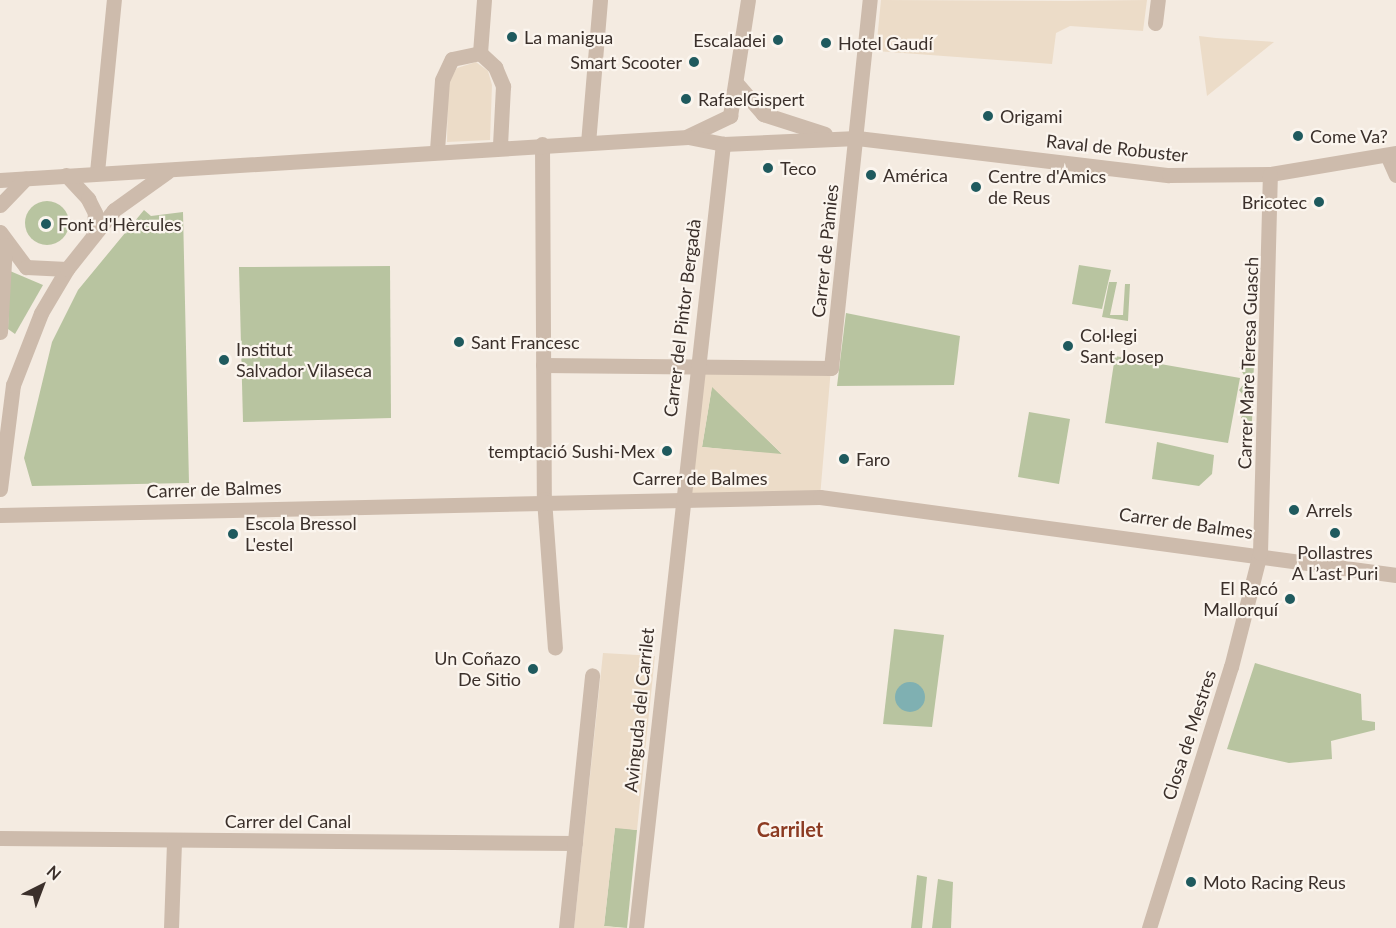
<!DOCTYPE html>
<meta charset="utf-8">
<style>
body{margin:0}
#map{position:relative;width:1396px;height:928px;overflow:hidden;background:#f4ebe1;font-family:Lato,sans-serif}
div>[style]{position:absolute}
.green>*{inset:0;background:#b8c4a0}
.round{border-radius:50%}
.plaza>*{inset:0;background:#ecdcc8}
.water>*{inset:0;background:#7fb0b2}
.street>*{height:15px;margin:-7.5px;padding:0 7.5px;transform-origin:7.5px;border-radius:7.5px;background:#cdbbac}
.dots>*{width:16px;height:16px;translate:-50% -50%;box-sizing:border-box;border:3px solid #fbf5ee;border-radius:50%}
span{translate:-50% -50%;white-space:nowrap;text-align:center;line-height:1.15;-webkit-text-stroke:4.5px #fbf5ee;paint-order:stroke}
.poi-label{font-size:18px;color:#3b302b}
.left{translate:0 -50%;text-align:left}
.right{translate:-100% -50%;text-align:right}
.street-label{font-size:18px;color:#3b302b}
.neighbourhood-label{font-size:20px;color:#8c3b22;font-weight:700}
.north{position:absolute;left:12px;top:856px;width:60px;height:60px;-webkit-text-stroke:4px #fbf5ee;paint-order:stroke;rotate:42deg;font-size:16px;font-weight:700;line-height:24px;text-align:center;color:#3b302b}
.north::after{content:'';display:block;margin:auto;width:21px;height:27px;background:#3b302b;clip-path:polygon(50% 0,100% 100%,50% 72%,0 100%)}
</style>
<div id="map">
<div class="green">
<i class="round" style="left:25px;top:201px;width:44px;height:44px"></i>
<i style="clip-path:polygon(144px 210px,151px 216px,183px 212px,189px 483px,32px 486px,24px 458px,52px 342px,78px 290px)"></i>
<i style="clip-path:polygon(1079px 265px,1111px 270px,1102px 309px,1072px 304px)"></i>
<i style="clip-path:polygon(390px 266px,391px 418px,243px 422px,239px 267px)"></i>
<i style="clip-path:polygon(10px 271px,43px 285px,15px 334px,8px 329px)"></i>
<i style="clip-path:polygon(1109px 282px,1117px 282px,1110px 315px,1123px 315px,1125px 284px,1130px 284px,1128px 321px,1102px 317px)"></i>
<i style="clip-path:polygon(846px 313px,960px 336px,954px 385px,837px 386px)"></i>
<i style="clip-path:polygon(1115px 356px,1240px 378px,1228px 443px,1105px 423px)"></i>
<i style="clip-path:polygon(1254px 363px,1252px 422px,1241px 418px,1248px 401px,1239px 390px,1247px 380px,1239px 367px)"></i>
<i style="clip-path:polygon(712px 386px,783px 455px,702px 447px)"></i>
<i style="clip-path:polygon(1029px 412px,1070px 419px,1059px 484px,1018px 477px)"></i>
<i style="clip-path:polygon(1157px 442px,1214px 455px,1212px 474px,1199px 486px,1152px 479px)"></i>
<i style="clip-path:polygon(894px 629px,944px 635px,932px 727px,883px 724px)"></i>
<i style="clip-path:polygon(1255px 663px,1361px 694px,1362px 720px,1375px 722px,1375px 730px,1331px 741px,1332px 759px,1289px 763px,1227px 749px)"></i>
<i style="clip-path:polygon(615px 827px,637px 830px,627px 928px,604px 926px)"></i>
<i style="clip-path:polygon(917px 875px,927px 877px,922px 928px,911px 928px)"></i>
<i style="clip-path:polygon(938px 879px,953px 882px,951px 928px,932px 928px)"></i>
</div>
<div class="plaza">
<i style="clip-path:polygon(881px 0,1068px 1px,1147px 0,1143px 31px,1070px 26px,1056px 33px,1052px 64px,876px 51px)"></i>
<i style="clip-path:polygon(1199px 36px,1216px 38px,1274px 42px,1207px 96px)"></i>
<i style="clip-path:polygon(476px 62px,488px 71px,492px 85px,490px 140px,447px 142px,448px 82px,457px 68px)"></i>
<i style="clip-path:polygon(evenodd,695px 367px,831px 368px,820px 497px,682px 497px,695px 367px,712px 387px,782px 454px,702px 447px,712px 387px)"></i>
<i style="clip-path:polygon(603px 653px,655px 656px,637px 830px,615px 828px,604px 926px,623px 928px,574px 928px)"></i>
</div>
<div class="water">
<i class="round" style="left:895px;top:682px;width:30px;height:30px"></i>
</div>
<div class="street">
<i style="left:1155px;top:23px;width:23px;rotate:-83deg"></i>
<i style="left:480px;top:53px;width:21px;rotate:43deg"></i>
<i style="left:495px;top:67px;width:21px;rotate:67deg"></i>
<i style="left:503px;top:86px;width:60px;rotate:92.9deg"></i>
<i style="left:480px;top:53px;width:53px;rotate:-85.7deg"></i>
<i style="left:737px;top:84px;width:40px;rotate:49deg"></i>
<i style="left:763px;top:114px;width:65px;rotate:17.9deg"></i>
<i style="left:688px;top:136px;width:47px;rotate:-25.5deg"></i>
<i style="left:730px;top:116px;width:117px;rotate:-81.2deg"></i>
<i style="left:588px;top:143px;width:144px;rotate:-85.2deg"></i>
<i style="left:542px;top:144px;width:355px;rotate:89.7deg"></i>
<i style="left:544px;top:499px;width:149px;rotate:85.8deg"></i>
<i style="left:437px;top:150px;width:70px;rotate:-85.9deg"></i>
<i style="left:442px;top:80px;width:23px;rotate:-65deg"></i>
<i style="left:452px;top:59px;width:29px;rotate:-12deg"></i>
<i style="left:1387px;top:155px;width:22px;rotate:66deg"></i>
<i style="left:97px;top:172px;width:173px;rotate:-84.4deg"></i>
<i style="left:66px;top:175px;width:33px;rotate:47deg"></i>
<i style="left:88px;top:199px;width:16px;rotate:63deg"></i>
<i style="left:95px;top:213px;width:23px;rotate:95deg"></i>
<i style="left:0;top:180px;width:689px;rotate:-3.58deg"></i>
<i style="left:688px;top:137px;width:36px;rotate:11deg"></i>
<i style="left:723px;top:144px;width:134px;rotate:-2.6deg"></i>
<i style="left:857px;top:138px;width:314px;rotate:6.8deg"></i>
<i style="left:1169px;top:175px;width:101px;rotate:-0.6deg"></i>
<i style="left:1270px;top:174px;width:128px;rotate:-9.5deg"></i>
<i style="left:0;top:205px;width:37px;rotate:-46deg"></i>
<i style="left:0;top:232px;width:44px;rotate:53.4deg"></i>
<i style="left:26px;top:267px;width:41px;rotate:2.8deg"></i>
<i style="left:0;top:332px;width:87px;rotate:-86.7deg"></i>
<i style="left:543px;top:365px;width:288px;rotate:0.6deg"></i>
<i style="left:831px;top:368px;width:370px;rotate:-84deg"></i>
<i style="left:0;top:489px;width:105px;rotate:-82.9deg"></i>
<i style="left:13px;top:385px;width:77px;rotate:-68.7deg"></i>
<i style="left:41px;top:313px;width:51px;rotate:-59.4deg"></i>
<i style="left:67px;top:269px;width:75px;rotate:-51.5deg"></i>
<i style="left:114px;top:210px;width:65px;rotate:-35.6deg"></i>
<i style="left:0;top:515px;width:820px;rotate:-1.26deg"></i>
<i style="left:820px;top:497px;width:581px;rotate:7.71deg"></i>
<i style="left:0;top:838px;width:575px;rotate:0.5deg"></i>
<i style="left:171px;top:928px;width:88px;rotate:-88deg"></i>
<i style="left:566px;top:928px;width:254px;rotate:-84.1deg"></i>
<i style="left:636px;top:928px;width:789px;rotate:-83.67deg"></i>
<i style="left:1149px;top:928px;width:274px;rotate:-72.6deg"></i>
<i style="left:1231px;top:667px;width:118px;rotate:-75.7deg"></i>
<i style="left:1260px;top:553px;width:379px;rotate:-88.5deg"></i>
</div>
<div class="dots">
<i style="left:512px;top:37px;background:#1f5a5e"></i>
<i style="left:778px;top:40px;background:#1f5a5e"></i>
<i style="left:826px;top:43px;background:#1f5a5e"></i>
<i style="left:694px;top:62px;background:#1f5a5e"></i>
<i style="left:686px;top:99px;background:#1f5a5e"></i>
<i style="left:988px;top:116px;background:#1f5a5e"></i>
<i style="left:1298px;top:136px;background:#1f5a5e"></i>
<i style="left:768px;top:168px;background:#1f5a5e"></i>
<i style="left:871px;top:175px;background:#1f5a5e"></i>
<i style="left:976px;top:187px;background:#1f5a5e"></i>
<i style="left:1319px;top:202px;background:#1f5a5e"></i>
<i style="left:46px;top:224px;background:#1f5a5e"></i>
<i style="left:459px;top:342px;background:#1f5a5e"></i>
<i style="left:1068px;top:346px;background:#1f5a5e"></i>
<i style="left:224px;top:360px;background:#1f5a5e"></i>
<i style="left:667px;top:451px;background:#1f5a5e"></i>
<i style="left:844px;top:459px;background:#1f5a5e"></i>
<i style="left:1294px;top:510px;background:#1f5a5e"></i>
<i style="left:1335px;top:533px;background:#1f5a5e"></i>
<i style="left:233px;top:534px;background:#1f5a5e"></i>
<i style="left:1290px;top:599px;background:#1f5a5e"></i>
<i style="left:533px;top:669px;background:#1f5a5e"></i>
<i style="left:1191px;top:882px;background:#1f5a5e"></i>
</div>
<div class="poi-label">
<span class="left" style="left:524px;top:37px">La manigua</span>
<span class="right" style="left:766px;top:40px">Escaladei</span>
<span class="left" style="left:838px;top:43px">Hotel Gaudí</span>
<span class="right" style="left:682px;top:62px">Smart Scooter</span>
<span class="left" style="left:698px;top:99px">RafaelGispert</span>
<span class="left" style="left:1000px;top:116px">Origami</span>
<span class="left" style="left:1310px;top:136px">Come Va?</span>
<span class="left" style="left:780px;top:168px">Teco</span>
<span class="left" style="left:883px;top:175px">América</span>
<span class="left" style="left:988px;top:187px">Centre d'Amics<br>de Reus</span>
<span class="right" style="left:1307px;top:202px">Bricotec</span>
<span class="left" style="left:58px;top:224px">Font d'Hèrcules</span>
<span class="left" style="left:1080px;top:346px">Col·legi<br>Sant Josep</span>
<span class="left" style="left:471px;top:342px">Sant Francesc</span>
<span class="left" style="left:236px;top:360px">Institut<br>Salvador Vilaseca</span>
<span class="right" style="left:655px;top:451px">temptació Sushi-Mex</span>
<span class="left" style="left:856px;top:459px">Faro</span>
<span class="left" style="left:1306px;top:510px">Arrels</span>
<span class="left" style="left:245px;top:534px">Escola Bressol<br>L'estel</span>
<span style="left:1335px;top:563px">Pollastres<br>A L’ast Puri</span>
<span class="right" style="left:1278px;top:599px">El Racó<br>Mallorquí</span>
<span class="right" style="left:521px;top:669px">Un Coñazo<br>De Sitio</span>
<span class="left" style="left:1203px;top:882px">Moto Racing Reus</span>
</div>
<div class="street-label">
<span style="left:1117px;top:148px;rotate:6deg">Raval de Robuster</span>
<span style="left:825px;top:251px;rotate:-84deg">Carrer de Pàmies</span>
<span style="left:682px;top:318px;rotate:-83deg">Carrer del Pintor Bergadà</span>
<span style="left:1248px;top:363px;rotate:-88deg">Carrer Mare Teresa Guasch</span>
<span style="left:700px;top:478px">Carrer de Balmes</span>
<span style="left:214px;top:489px;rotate:-2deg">Carrer de Balmes</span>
<span style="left:1186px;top:523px;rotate:8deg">Carrer de Balmes</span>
<span style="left:639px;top:710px;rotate:-84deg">Avinguda del Carrilet</span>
<span style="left:1189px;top:735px;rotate:-72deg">Closa de Mestres</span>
<span style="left:288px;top:821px">Carrer del Canal</span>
</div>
<div class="neighbourhood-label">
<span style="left:790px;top:829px">Carrilet</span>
</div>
<div class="north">N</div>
</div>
